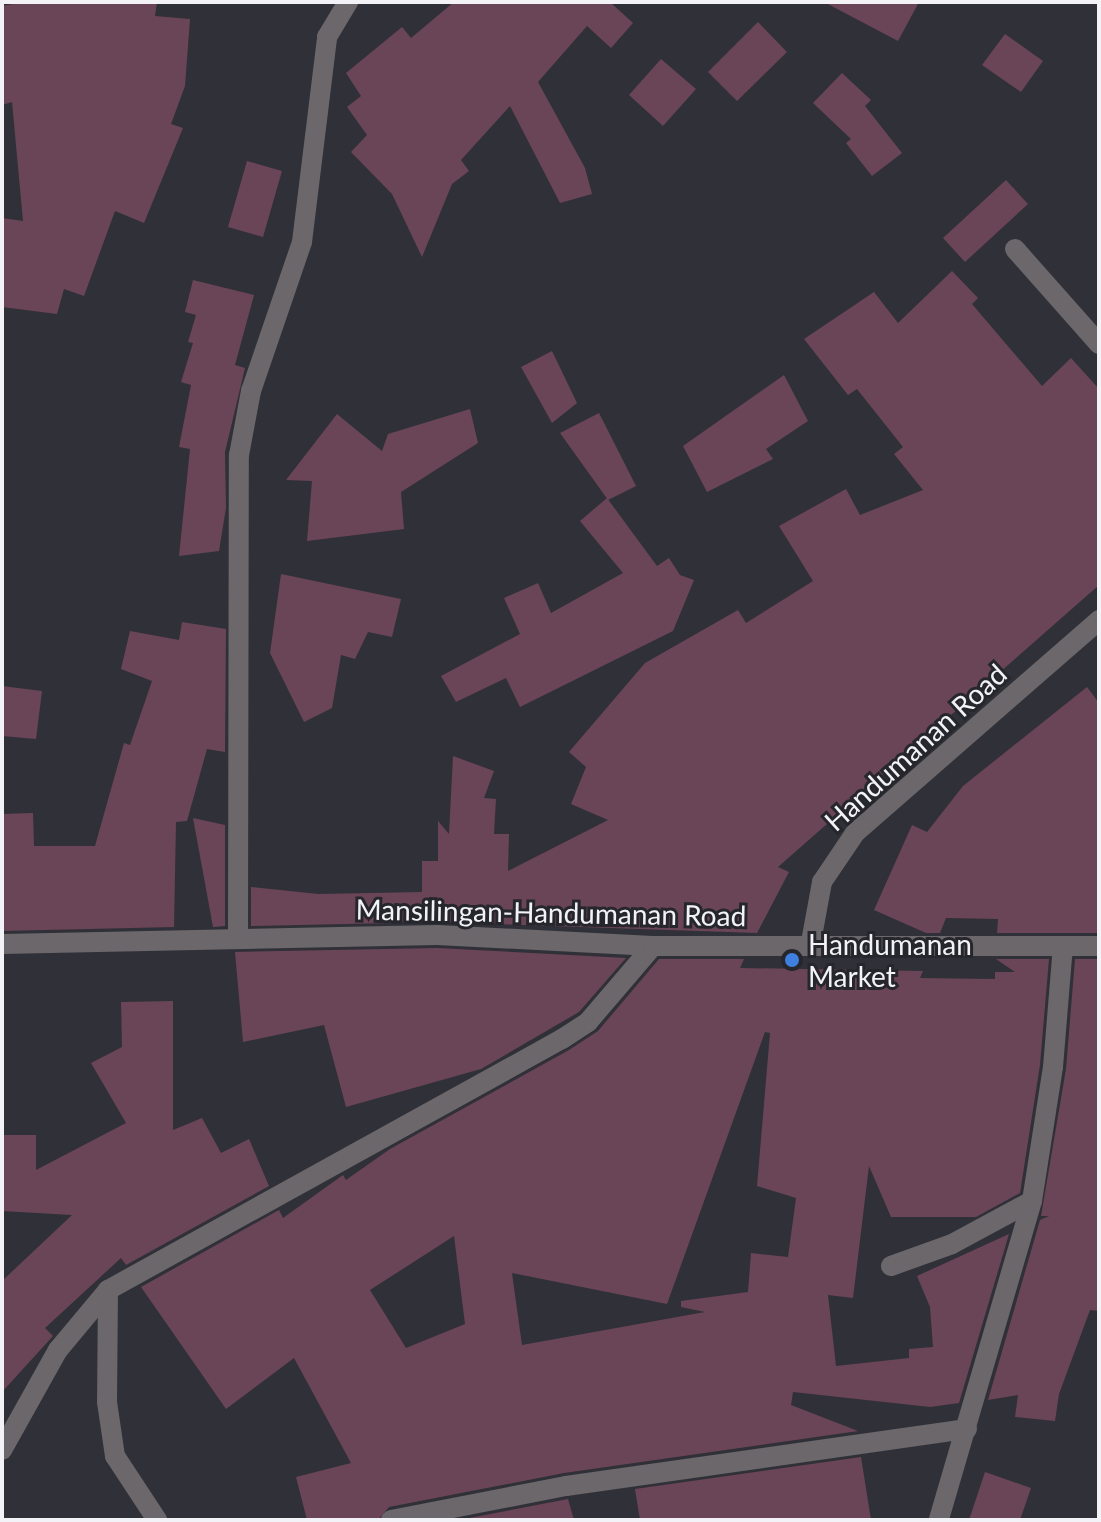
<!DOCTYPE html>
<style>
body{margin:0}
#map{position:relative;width:1101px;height:1522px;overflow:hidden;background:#303038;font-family:Lato,sans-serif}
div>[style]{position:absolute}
.building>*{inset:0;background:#6a4557}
.minor>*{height:20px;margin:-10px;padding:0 10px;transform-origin:10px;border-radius:10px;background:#6b676a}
.tertiary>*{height:20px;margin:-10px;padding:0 10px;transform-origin:10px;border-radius:10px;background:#6b676a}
.dots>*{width:22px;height:22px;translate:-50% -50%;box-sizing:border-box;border:4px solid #26262d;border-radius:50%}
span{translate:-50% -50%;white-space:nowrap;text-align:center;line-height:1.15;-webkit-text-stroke:6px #26262d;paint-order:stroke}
.street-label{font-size:28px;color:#f2f2f7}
.poi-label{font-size:28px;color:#f2f2f7}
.left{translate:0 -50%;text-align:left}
.frame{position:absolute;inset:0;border:4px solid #f2f2f7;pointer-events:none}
</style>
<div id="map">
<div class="building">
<i style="clip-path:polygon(24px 2px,157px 2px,155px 16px,190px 19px,185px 86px,171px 124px,183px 128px,144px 223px,115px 211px,84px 296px,64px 289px,57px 314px,2px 307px,2px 218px,23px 221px,12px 102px,2px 105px,2px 6px)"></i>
<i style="clip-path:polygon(454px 2px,610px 2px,633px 23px,611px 48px,587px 26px,538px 82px,585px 168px,592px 194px,560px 203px,510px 106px,461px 160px,469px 171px,452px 184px,422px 257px,392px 194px,351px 152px,367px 135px,347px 107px,361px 96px,346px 73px,402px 27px,411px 38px)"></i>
<i style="clip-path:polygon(824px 2px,919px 2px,898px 41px)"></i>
<i style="clip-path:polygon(758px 22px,787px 52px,737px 101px,708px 72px)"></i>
<i style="clip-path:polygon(1005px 34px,1043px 61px,1021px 92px,982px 65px)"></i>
<i style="clip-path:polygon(661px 59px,696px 89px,663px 126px,629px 95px)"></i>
<i style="clip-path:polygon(842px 73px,871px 100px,865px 106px,902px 153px,872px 176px,846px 143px,851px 139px,813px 103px)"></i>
<i style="clip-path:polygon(247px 161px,282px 171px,263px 237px,228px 227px)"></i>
<i style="clip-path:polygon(1006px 180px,1028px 204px,965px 262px,943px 238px)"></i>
<i style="clip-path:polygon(952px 271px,978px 298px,972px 304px,1042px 386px,1071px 358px,1099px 389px,1099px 585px,778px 867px,789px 872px,757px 933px,437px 922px,251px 926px,251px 887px,318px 894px,422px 892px,422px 861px,438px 861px,438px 821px,449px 834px,453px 756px,494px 771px,484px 798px,496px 799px,494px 834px,509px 834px,508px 871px,608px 820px,571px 804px,586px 767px,569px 752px,645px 663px,738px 610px,746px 623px,813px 581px,779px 526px,846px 489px,860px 515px,923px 490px,894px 454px,903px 447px,857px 389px,848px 395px,804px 339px,874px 292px,898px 323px)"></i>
<i style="clip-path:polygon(193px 280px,254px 295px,235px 365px,245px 368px,225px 452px,226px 508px,219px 551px,179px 556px,190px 449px,179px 447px,191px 385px,181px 382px,193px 343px,188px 342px,196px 315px,185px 312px)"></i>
<i style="clip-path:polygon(552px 351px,577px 403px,552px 423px,521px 367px)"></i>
<i style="clip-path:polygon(784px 375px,808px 421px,766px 449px,773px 459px,707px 492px,683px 446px)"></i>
<i style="clip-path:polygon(470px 409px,478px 443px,401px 492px,404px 529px,307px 541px,312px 481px,286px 480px,337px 414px,382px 451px,388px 434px)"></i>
<i style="clip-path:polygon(599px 413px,636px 486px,608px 500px,560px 433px)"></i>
<i style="clip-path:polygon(607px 498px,657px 566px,669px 558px,680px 575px,694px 580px,673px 631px,520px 707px,506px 678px,456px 702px,441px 676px,520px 634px,504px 598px,538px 583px,551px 613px,623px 573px,580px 521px)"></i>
<i style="clip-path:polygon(281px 574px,401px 599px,392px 637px,368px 632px,355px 659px,341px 655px,332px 708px,304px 722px,270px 653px)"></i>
<i style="clip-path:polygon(182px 622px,226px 629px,225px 752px,207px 749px,187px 821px,176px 822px,174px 927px,2px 931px,2px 814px,33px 813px,34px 846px,95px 846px,124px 743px,130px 745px,152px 681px,121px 669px,130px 631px,179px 640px)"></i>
<i style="clip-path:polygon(2px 686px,42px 691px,36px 739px,2px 736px)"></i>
<i style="clip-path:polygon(1087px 687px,1099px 703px,1099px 933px,997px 933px,998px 919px,946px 918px,940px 933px,926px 933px,874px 910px,912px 825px,927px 832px,963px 786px)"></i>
<i style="clip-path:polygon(193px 818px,225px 825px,225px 926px,213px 927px)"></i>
<i style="clip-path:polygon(437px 948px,626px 958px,579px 1012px,481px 1069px,346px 1107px,324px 1025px,243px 1042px,235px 952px)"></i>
<i style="clip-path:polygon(evenodd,659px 959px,744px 959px,740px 968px,923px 971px,920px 978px,995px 979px,995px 972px,1015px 972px,996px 959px,1049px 959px,1040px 1065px,1020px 1193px,976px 1217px,891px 1217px,869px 1166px,853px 1298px,828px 1295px,836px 1366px,909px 1358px,909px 1349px,933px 1347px,930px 1307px,917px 1276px,1009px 1234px,959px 1403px,930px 1407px,793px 1392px,791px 1405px,858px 1431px,564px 1473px,389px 1507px,378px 1520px,307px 1520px,296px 1477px,351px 1463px,294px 1358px,226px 1409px,141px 1287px,279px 1210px,283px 1218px,343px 1175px,346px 1180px,390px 1149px,569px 1050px,598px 1031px,659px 959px,765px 1032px,770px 1033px,757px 1186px,796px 1198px,788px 1257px,751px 1253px,748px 1292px,681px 1301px,681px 1307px,705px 1312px,522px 1345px,512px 1273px,667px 1304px,765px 1032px,659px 959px,454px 1236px,465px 1324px,406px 1348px,370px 1290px,454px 1236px)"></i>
<i style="clip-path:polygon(1075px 959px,1099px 959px,1099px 1311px,1090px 1310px,1059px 1394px,1055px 1421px,1015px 1417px,1018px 1395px,988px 1400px,1040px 1220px,1049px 1216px,1041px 1216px,1066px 1069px)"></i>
<i style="clip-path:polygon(173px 1001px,173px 1130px,202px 1118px,221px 1153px,249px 1139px,269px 1186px,126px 1265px,121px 1258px,45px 1328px,53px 1336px,2px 1392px,2px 1281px,72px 1215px,2px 1211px,2px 1135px,36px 1135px,36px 1170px,126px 1123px,91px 1063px,122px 1047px,121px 1002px)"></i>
<i style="clip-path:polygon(861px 1457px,871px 1520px,640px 1520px,635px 1489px)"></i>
<i style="clip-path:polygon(985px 1472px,1031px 1488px,1020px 1520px,969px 1520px)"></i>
<i style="clip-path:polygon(568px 1499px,574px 1520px,459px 1520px)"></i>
</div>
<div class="minor">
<i style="left:1015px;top:249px;width:127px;rotate:48.5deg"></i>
<i style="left:238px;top:938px;width:483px;rotate:-89.9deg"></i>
<i style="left:239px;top:455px;width:65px;rotate:-79.4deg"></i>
<i style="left:251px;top:391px;width:157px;rotate:-71.1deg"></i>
<i style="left:302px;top:242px;width:207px;rotate:-83deg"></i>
<i style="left:327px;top:37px;width:41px;rotate:-59deg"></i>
<i style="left:891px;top:1266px;width:65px;rotate:-19.8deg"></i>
<i style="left:952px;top:1244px;width:91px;rotate:-28.3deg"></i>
<i style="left:108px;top:1290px;width:112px;rotate:90.5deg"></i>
<i style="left:107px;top:1402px;width:55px;rotate:81.6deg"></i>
<i style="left:115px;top:1456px;width:77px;rotate:56.7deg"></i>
<i style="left:2px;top:1450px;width:115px;rotate:-60.8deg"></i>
<i style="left:58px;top:1350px;width:78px;rotate:-50.2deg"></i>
<i style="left:108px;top:1290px;width:519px;rotate:-28.94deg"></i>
<i style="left:562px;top:1039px;width:31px;rotate:-33deg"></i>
<i style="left:588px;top:1022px;width:100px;rotate:-49.5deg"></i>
<i style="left:939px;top:1519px;width:331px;rotate:-73.7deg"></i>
<i style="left:1032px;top:1201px;width:136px;rotate:-81.1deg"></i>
<i style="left:1053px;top:1067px;width:121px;rotate:-85.3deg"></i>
<i style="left:391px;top:1520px;width:178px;rotate:-11deg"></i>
<i style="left:566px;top:1486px;width:405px;rotate:-8.1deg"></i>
</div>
<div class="tertiary">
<i style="left:811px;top:942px;width:61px;rotate:-79.6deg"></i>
<i style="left:822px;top:882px;width:59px;rotate:-56deg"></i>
<i style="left:855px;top:833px;width:324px;rotate:-41.1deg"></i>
<i style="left:2px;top:944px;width:435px;rotate:-1.2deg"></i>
<i style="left:437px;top:935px;width:216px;rotate:2.9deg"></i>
<i style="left:653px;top:946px;width:446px"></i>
</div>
<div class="dots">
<i style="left:792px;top:960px;background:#3f7fe0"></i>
</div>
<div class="street-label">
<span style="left:915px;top:747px;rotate:-42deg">Handumanan Road</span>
<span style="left:551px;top:912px;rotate:1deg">Mansilingan-Handumanan Road</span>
</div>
<div class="poi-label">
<span class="left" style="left:808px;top:960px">Handumanan<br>Market</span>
</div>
<div class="frame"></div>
</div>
